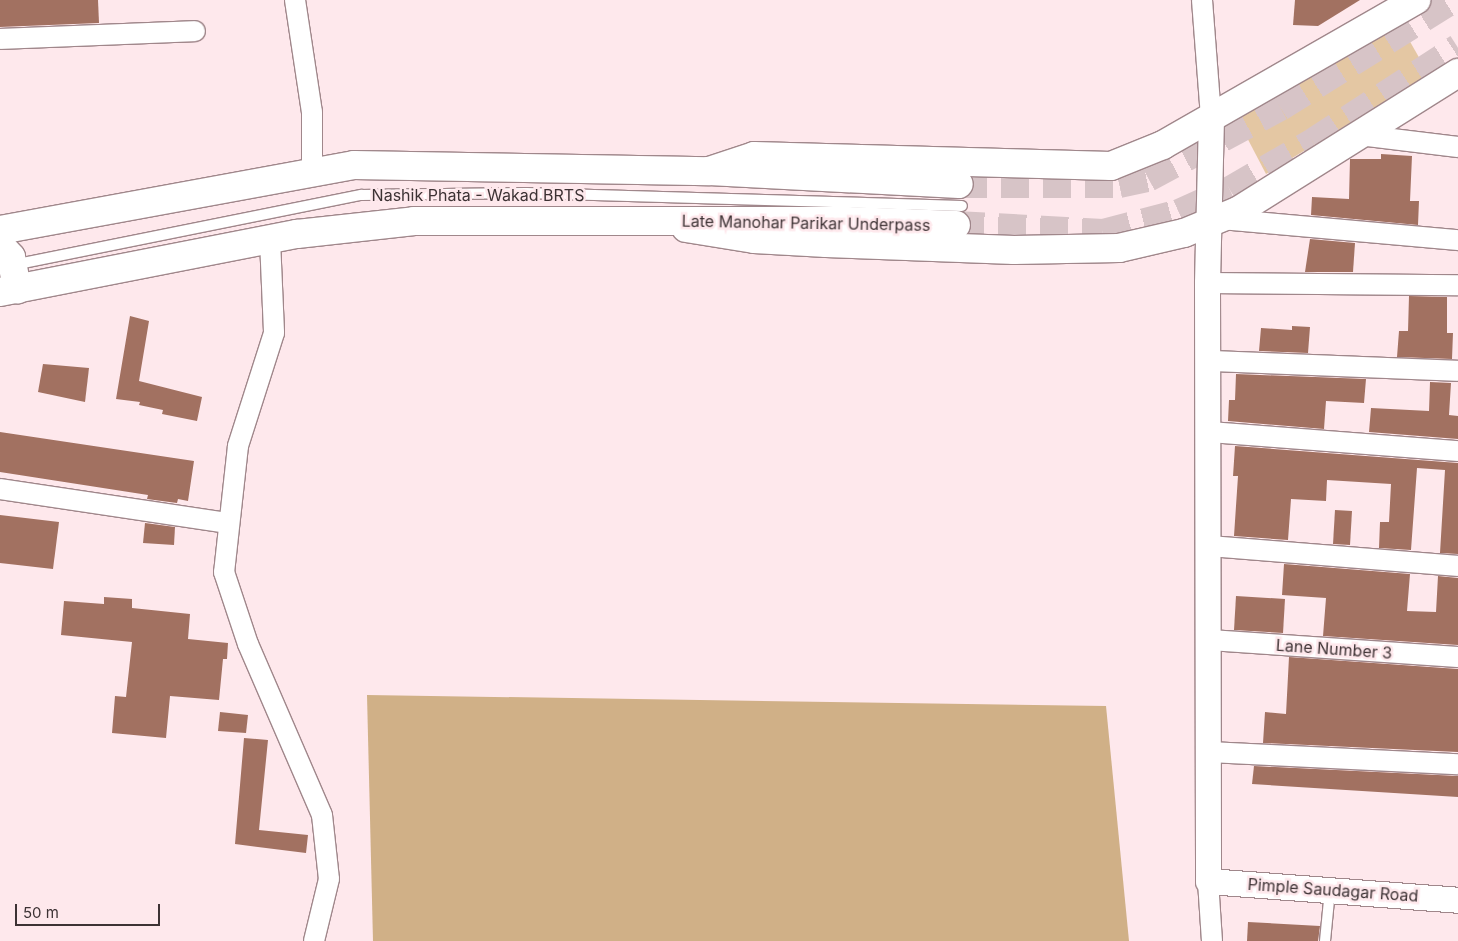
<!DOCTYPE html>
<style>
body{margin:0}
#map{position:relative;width:1458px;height:941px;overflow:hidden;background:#fee8ec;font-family:Inter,sans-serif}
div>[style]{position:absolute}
.green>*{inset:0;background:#e4c7a3}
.forest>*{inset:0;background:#d0b087}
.building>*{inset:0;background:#a27161}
.primary-tunnel>*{height:28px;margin-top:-14px;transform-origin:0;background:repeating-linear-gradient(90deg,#d7c4c7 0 28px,transparent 0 42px)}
.roads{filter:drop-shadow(1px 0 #a0878b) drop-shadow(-1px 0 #a0878b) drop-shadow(0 1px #a0878b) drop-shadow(0 -1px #a0878b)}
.service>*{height:10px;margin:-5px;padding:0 5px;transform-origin:5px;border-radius:5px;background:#fff}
.minor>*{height:20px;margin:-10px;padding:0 10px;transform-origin:10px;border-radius:10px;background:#fff}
.tertiary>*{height:25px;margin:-12.5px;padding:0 12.5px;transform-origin:12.5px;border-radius:12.5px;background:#fff}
.secondary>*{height:28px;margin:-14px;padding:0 14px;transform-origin:14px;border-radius:14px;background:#fff}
.primary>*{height:28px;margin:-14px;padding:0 14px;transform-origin:14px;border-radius:14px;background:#fff}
span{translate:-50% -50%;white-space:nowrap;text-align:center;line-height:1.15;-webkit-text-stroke:5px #fee8ec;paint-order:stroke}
.street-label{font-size:16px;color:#3d3234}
.scale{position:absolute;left:15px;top:904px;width:145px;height:22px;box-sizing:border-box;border:2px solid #3d3234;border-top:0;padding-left:6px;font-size:15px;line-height:18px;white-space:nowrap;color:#3d3234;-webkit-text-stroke:4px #fee8ec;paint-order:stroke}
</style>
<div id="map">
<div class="green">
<i style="clip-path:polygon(1396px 17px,1429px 75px,1266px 174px,1231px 107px)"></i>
</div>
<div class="forest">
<i style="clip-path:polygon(367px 695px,1106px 706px,1129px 941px,373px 941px)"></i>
</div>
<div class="building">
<i style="clip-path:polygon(0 0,98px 0,99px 23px,0 27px)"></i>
<i style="clip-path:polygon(1295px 0,1360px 0,1318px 26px,1293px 25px)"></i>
<i style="clip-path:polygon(1381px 154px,1412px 156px,1410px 201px,1419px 201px,1418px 225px,1311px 215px,1312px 197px,1349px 199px,1350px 159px,1381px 159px)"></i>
<i style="clip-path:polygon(1310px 239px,1355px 243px,1353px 272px,1305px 272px)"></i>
<i style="clip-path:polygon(1409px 296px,1447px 297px,1447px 333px,1453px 333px,1452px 359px,1397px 357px,1399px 331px,1408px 331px)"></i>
<i style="clip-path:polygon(130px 316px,149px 321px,139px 381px,202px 397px,197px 421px,162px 414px,163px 410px,139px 405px,140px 402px,116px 399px)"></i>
<i style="clip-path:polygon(1292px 326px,1310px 327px,1308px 353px,1259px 351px,1261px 328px,1292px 330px)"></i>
<i style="clip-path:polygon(43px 364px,89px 368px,85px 402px,38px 392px)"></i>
<i style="clip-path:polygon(1236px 374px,1366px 379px,1364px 403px,1326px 401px,1324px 429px,1228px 421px,1229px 400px,1235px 400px)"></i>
<i style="clip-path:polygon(1430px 382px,1451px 383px,1449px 415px,1458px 416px,1458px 439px,1369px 432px,1371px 408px,1429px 411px)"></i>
<i style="clip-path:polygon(0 432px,194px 461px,188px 501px,178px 499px,177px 503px,147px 499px,148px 495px,0 472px)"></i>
<i style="clip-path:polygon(1235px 446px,1458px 463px,1458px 554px,1440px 553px,1445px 470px,1417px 468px,1411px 550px,1379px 548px,1380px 522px,1389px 522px,1391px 484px,1327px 480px,1326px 501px,1291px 499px,1288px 540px,1234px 536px,1238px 476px,1233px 476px)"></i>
<i style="clip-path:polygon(1335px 510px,1352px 511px,1350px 545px,1333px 544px)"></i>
<i style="clip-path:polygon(0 515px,59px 522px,53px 569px,0 563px)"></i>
<i style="clip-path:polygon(145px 523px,175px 527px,174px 545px,143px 543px)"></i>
<i style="clip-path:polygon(1284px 564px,1410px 574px,1407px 611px,1436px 612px,1438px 576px,1458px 578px,1458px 645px,1323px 636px,1326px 598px,1282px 595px)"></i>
<i style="clip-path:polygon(1236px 596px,1285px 599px,1283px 633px,1234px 630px)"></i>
<i style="clip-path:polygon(104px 597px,132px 599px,132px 608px,190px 614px,188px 639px,228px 643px,227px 659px,223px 659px,219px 700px,170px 696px,166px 738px,112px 733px,115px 696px,126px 697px,132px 642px,61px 635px,64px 601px,104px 604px)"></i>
<i style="clip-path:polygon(1289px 657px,1458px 669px,1458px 752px,1263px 743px,1265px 712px,1286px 714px)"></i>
<i style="clip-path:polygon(220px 712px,248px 715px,246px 733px,218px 731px)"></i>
<i style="clip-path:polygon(244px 738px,268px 740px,259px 830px,308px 835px,306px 853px,235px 844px)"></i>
<i style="clip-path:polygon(1254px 766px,1458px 776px,1458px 797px,1252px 784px)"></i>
<i style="clip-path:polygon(1248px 922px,1320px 926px,1318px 941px,1247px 941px)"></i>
</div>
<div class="primary-tunnel">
<i style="left:959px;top:184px;width:160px"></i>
<i style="left:1119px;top:184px;width:30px;rotate:-12deg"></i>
<i style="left:1148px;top:178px;width:150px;rotate:-28.3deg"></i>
<i style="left:1280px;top:107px;width:203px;rotate:-31.9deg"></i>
<i style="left:956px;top:225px;width:147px;rotate:3.1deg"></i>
<i style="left:1103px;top:233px;width:79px;rotate:-14.7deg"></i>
<i style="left:1179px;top:213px;width:56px;rotate:-24.3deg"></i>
<i style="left:1230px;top:190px;width:96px;rotate:-30deg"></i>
<i style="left:1313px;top:142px;width:173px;rotate:-33deg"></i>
</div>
<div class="roads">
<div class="service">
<i style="left:13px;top:265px;width:355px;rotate:-11.4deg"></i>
<i style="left:361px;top:195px;width:165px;rotate:-0.7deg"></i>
<i style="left:526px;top:193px;width:436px;rotate:1.7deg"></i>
<i style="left:1325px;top:941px;width:51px;rotate:-84.4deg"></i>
</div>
<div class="minor">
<i style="left:295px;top:0;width:113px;rotate:81.4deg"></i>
<i style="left:312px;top:112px;width:61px;rotate:90deg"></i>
<i style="left:1202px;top:0;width:118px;rotate:85.6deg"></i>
<i style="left:0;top:39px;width:195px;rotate:-2.3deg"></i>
<i style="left:1359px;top:135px;width:100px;rotate:6.9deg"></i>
<i style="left:1221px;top:219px;width:238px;rotate:5.1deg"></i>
<i style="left:270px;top:240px;width:93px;rotate:87.5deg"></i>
<i style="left:274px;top:333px;width:119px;rotate:107.7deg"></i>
<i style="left:238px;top:446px;width:127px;rotate:96.3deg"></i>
<i style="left:224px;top:572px;width:76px;rotate:71.6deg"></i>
<i style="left:248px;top:644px;width:186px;rotate:66.6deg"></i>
<i style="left:322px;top:815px;width:64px;rotate:83.8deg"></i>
<i style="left:329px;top:879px;width:64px;rotate:103.6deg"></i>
<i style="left:1207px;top:283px;width:251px;rotate:0.5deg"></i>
<i style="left:1210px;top:361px;width:248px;rotate:2.3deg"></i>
<i style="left:1210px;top:432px;width:249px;rotate:4.4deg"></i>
<i style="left:0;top:489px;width:231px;rotate:8.5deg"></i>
<i style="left:1210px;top:546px;width:249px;rotate:4.6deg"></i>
<i style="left:1209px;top:640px;width:250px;rotate:3.9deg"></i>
<i style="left:1209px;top:752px;width:249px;rotate:2.8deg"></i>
<i style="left:1208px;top:881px;width:60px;rotate:86.2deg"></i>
</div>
<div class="tertiary">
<i style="left:1211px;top:118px;width:165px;rotate:91.4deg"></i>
<i style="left:1207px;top:283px;width:598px;rotate:89.9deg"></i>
<i style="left:1208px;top:881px;width:251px;rotate:4.3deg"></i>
</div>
<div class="secondary">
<i style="left:709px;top:171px;width:47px;rotate:-18.4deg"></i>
<i style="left:754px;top:156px;width:357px;rotate:1.6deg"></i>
<i style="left:1111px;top:166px;width:56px;rotate:-22deg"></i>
<i style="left:1163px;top:145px;width:292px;rotate:-29.8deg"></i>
<i style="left:686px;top:228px;width:69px;rotate:9.2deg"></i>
<i style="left:754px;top:239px;width:72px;rotate:3.2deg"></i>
<i style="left:826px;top:243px;width:188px;rotate:2.1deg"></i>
<i style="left:1014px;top:250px;width:105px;rotate:-1.1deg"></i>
<i style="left:1119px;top:248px;width:67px;rotate:-13deg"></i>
<i style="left:1184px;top:233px;width:58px;rotate:-22.2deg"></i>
<i style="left:1238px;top:211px;width:260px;rotate:-32.1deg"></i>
</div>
<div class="primary">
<i style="left:0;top:230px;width:360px;rotate:-10.4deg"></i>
<i style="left:354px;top:165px;width:355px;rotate:1deg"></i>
<i style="left:709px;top:171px;width:250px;rotate:3deg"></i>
<i style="left:0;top:245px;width:16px;rotate:47deg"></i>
<i style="left:11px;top:257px;width:33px;rotate:79deg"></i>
<i style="left:0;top:292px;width:303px;rotate:-11.1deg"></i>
<i style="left:297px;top:234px;width:118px;rotate:-6.3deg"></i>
<i style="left:414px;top:221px;width:433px"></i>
<i style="left:847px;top:221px;width:109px;rotate:2.1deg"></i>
</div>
</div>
<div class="street-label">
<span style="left:478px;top:195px">Nashik Phata - Wakad BRTS</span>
<span style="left:806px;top:223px;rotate:1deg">Late Manohar Parikar Underpass</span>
<span style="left:1334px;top:649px;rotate:4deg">Lane Number 3</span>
<span style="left:1333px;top:890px;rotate:4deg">Pimple Saudagar Road</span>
</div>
<div class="scale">50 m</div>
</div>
